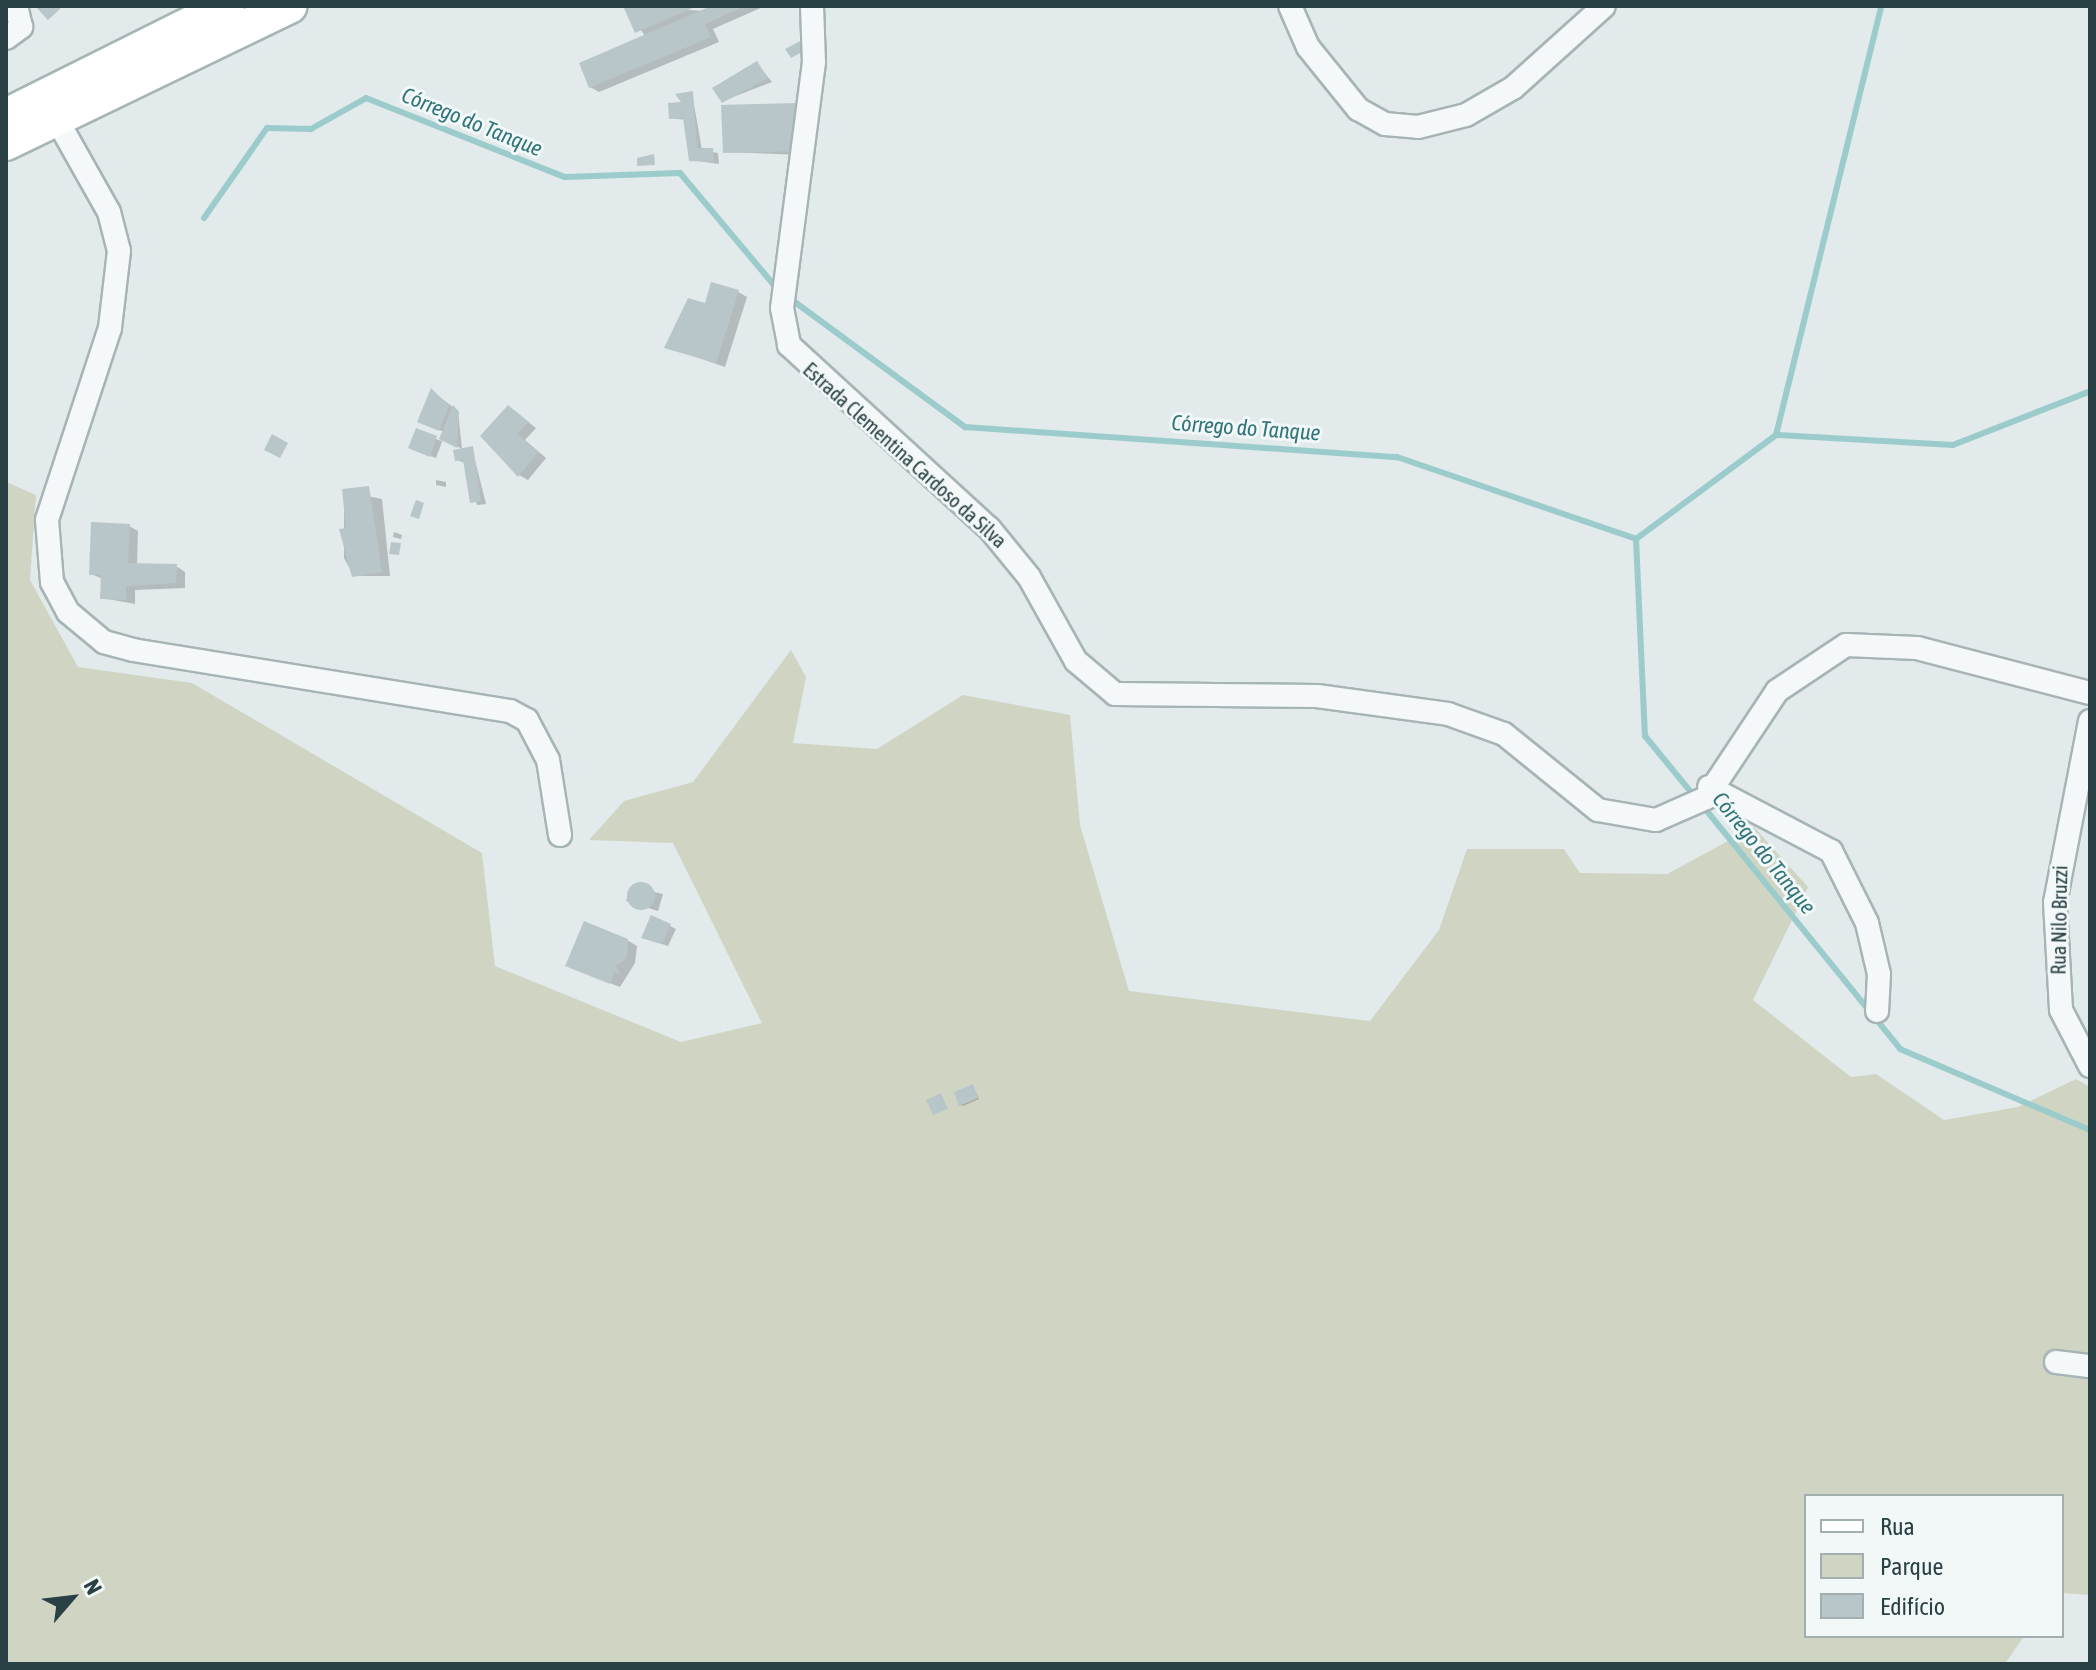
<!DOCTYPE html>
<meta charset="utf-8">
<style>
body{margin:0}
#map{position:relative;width:2096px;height:1670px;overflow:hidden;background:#e2eaeb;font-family:"Asap Condensed",sans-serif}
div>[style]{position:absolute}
.green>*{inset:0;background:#d0d5c3}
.shadow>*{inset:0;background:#0003}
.stream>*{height:6px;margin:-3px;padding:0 3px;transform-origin:3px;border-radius:3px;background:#9ccbcc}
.building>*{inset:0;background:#b9c6c9}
.round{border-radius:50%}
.roads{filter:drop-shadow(2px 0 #a7b4b6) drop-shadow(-2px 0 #a7b4b6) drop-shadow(0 2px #a7b4b6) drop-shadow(0 -2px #a7b4b6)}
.minor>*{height:22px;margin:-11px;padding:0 11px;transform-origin:11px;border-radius:11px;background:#f5f8f9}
.primary>*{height:34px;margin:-17px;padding:0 17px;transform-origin:17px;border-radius:17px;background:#fff}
span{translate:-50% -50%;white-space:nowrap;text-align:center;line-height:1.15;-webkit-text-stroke:6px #f2f8f8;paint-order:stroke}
.street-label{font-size:20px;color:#294044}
.water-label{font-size:22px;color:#31757a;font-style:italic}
.frame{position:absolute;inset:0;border:8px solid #294044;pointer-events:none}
.legend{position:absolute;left:1804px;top:1494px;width:260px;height:144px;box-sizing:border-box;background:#f2f8f8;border:2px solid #a2aeb0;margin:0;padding:10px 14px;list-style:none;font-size:24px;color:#294044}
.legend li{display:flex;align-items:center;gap:16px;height:40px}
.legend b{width:40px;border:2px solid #a2aeb0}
.north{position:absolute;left:32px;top:1558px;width:80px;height:80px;-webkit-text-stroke:6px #f2f8f8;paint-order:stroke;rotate:62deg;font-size:22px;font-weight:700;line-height:32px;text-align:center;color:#294044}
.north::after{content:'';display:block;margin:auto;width:28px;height:36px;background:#294044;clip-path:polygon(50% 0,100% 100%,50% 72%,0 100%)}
</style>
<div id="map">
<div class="green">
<i style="clip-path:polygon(6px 482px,36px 495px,30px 580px,78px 667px,192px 683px,482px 853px,495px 966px,681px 1042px,762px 1023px,673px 843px,589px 840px,624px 801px,693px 782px,791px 650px,806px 677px,793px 743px,877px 749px,963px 695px,1070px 715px,1080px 825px,1129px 991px,1370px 1021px,1439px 930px,1467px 849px,1564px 849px,1580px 873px,1667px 874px,1754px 827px,1808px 887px,1753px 1000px,1851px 1077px,1876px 1074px,1944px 1120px,2018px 1107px,2076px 1079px,2090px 1087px,2090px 1595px,2062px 1593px,2062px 1496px,1806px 1496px,1806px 1636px,2024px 1636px,2005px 1664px,6px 1664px)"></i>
</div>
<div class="shadow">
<i style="clip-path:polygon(625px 6px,705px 11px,765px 6px,713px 29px,719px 42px,599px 92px,590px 87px,645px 36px)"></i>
<i style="clip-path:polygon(757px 64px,772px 82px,723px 101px)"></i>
<i style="clip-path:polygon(692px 93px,702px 150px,718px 153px,719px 164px,690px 160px,685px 120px,671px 118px)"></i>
<i style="clip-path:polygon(794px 105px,803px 110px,804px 155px,725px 152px)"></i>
<i style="clip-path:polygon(738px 292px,747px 297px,725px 367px,667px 347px,707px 305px)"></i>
<i style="clip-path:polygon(432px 391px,458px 411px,462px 449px,443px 439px,436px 458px,416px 451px,417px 431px,441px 441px,444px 432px,425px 424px)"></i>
<i style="clip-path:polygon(509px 407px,536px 428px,525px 440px,546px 458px,528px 480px,519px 475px)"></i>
<i style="clip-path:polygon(472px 448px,486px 504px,477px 505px,465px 463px,457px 460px)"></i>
<i style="clip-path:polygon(436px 480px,446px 482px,446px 487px,436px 485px)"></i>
<i style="clip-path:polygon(344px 491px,382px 499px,390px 576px,354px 576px,344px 558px)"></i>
<i style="clip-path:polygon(129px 526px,138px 531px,137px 565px,176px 566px,185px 572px,185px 588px,135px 590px,135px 604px,102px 598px,103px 579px,91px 574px)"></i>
<i style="clip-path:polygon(394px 532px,402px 535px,401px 539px,393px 537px)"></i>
<i style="clip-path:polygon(631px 887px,663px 894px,658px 911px,626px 901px)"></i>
<i style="clip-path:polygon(670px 926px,676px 929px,668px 946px,649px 940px)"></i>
<i style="clip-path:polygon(627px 940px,637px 946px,635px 963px,620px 987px,577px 970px)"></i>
<i style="clip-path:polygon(973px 1086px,979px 1099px,963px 1106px,961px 1105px)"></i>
</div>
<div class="stream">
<i style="left:204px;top:218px;width:110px;rotate:-55deg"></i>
<i style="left:267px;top:128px;width:44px;rotate:1.3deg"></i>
<i style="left:311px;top:129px;width:63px;rotate:-29.4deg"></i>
<i style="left:366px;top:98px;width:214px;rotate:21.7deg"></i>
<i style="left:565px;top:177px;width:115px;rotate:-2deg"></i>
<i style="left:680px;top:173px;width:154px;rotate:50deg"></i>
<i style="left:788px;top:297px;width:220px;rotate:36.3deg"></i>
<i style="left:965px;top:427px;width:433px;rotate:4deg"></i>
<i style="left:1397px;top:457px;width:253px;rotate:18.9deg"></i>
<i style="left:1636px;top:539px;width:197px;rotate:87.4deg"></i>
<i style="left:1645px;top:736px;width:79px;rotate:50.7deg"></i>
<i style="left:1776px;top:435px;width:442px;rotate:-76.2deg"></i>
<i style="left:1636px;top:539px;width:174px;rotate:-36.6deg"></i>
<i style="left:1776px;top:435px;width:177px;rotate:3.2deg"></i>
<i style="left:1953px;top:445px;width:145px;rotate:-21.4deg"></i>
<i style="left:1702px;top:805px;width:314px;rotate:50.9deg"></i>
<i style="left:1900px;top:1049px;width:207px;rotate:23.1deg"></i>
</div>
<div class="building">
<i style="clip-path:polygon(35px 6px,59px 6px,61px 8px,48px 20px)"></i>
<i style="clip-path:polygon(623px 6px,697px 6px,635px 33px)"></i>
<i style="clip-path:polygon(711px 6px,746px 6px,705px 24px,711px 37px,589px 88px,579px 63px)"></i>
<i style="clip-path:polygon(804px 39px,804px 51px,791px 58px,785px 49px)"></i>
<i style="clip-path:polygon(757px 61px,768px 78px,722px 103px,712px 88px)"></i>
<i style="clip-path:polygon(693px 91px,697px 148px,713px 148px,714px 162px,689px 161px,683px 118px,669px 119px,668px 103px,681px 102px,675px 94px)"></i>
<i style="clip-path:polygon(795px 103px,796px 151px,723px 153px,721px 105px)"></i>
<i style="clip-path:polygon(654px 154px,655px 165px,637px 166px,637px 158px)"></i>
<i style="clip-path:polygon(711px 282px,739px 290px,716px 363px,664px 348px,688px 298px,705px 303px)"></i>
<i style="clip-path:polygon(431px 388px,449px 406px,439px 431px,417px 422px)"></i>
<i style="clip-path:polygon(453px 405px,459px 412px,457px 448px,439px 439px)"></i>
<i style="clip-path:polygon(508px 405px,529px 422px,517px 434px,538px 452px,518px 477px,480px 436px)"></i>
<i style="clip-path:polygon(416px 428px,437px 436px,430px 457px,408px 448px)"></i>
<i style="clip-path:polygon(272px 434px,288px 443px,280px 458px,264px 450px)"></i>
<i style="clip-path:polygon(473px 446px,481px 501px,470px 503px,463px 460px,455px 461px,453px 450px)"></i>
<i style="clip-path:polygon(369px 486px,382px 572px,352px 577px,339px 529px,346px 528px,342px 489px)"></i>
<i style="clip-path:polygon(416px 500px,424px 503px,419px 519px,410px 516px)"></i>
<i style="clip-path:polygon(91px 522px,130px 524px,128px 563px,177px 564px,176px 583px,126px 586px,126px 600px,100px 599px,101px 575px,89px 575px)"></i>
<i style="clip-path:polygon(391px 542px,401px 543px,399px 555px,389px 554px)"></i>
<i class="round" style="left:627px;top:882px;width:28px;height:28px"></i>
<i style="clip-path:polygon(651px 915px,671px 924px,662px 944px,641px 938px)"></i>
<i style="clip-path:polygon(584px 921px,628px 939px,627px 958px,616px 966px,621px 975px,614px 972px,610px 984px,565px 966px)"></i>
<i style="clip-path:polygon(973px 1084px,978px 1098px,959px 1106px,954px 1092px)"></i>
<i style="clip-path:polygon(941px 1093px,948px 1109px,933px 1115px,926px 1100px)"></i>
</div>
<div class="roads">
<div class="minor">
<i style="left:812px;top:6px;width:56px;rotate:88deg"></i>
<i style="left:814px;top:62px;width:248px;rotate:97.4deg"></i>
<i style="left:782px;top:308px;width:38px;rotate:79deg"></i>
<i style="left:789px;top:345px;width:271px;rotate:42.5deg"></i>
<i style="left:989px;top:528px;width:63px;rotate:50.8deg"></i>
<i style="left:1029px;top:577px;width:96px;rotate:60.8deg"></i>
<i style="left:1076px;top:661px;width:51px;rotate:40.2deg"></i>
<i style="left:1115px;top:694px;width:202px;rotate:0.6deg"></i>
<i style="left:1317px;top:696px;width:132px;rotate:7.8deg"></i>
<i style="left:1448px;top:714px;width:59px;rotate:19.7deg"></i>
<i style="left:1504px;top:734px;width:121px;rotate:39deg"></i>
<i style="left:1598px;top:810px;width:59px;rotate:9.8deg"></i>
<i style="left:1656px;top:820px;width:55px;rotate:-23.7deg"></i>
<i style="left:1706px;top:798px;width:128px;rotate:-56.4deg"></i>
<i style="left:1777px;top:691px;width:83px;rotate:-33.7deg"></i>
<i style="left:1846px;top:645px;width:71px;rotate:2.4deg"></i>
<i style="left:1917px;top:648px;width:179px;rotate:14.6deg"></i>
<i style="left:1290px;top:6px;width:45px;rotate:66.3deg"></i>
<i style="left:1308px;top:47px;width:80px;rotate:51.1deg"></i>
<i style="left:1358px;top:109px;width:31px;rotate:29deg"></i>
<i style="left:1385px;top:124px;width:33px;rotate:5deg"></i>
<i style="left:1418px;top:127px;width:49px;rotate:-14deg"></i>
<i style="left:1466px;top:115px;width:54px;rotate:-29.9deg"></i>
<i style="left:1513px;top:88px;width:122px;rotate:-42deg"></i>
<i style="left:6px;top:38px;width:19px;rotate:-36deg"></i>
<i style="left:21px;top:27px;width:22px;rotate:-103deg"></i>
<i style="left:56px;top:118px;width:108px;rotate:60.6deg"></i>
<i style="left:109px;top:212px;width:40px;rotate:75.6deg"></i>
<i style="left:119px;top:251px;width:78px;rotate:96.7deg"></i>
<i style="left:110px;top:328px;width:202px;rotate:108.2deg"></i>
<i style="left:47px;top:520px;width:62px;rotate:85.4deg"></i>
<i style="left:52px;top:582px;width:34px;rotate:62deg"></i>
<i style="left:68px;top:612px;width:47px;rotate:39.8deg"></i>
<i style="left:104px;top:642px;width:30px;rotate:15deg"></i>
<i style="left:133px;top:650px;width:382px;rotate:9.2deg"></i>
<i style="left:510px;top:711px;width:19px;rotate:28deg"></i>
<i style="left:527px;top:720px;width:45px;rotate:62.3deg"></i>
<i style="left:548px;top:760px;width:76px;rotate:80.9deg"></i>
<i style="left:2090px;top:721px;width:184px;rotate:100.9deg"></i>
<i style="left:2055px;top:902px;width:108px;rotate:86.8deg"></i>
<i style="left:2061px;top:1010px;width:63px;rotate:62.6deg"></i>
<i style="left:1709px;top:787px;width:138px;rotate:27.7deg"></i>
<i style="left:1831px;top:851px;width:80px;rotate:63.4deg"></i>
<i style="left:1867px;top:923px;width:52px;rotate:76.8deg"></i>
<i style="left:1879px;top:974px;width:37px;rotate:93deg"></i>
<i style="left:2056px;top:1362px;width:34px;rotate:7deg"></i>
</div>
<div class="primary">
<i style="left:6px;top:116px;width:247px;rotate:-26.5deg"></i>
<i style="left:6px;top:143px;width:315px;rotate:-25.8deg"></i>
</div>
</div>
<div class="street-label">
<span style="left:905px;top:455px;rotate:42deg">Estrada Clementina Cardoso da Silva</span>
<span style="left:2059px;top:920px;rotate:-89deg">Rua Nilo Bruzzi</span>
</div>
<div class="water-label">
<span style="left:472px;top:122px;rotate:22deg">Córrego do Tanque</span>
<span style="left:1246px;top:428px;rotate:4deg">Córrego do Tanque</span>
<span style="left:1764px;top:853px;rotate:51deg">Córrego do Tanque</span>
</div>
<div class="frame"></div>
<ul class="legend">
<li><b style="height:10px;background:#fff"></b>Rua</li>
<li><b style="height:22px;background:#d0d5c3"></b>Parque</li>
<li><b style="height:22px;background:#b9c6c9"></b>Edifício</li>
</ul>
<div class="north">N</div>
</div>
